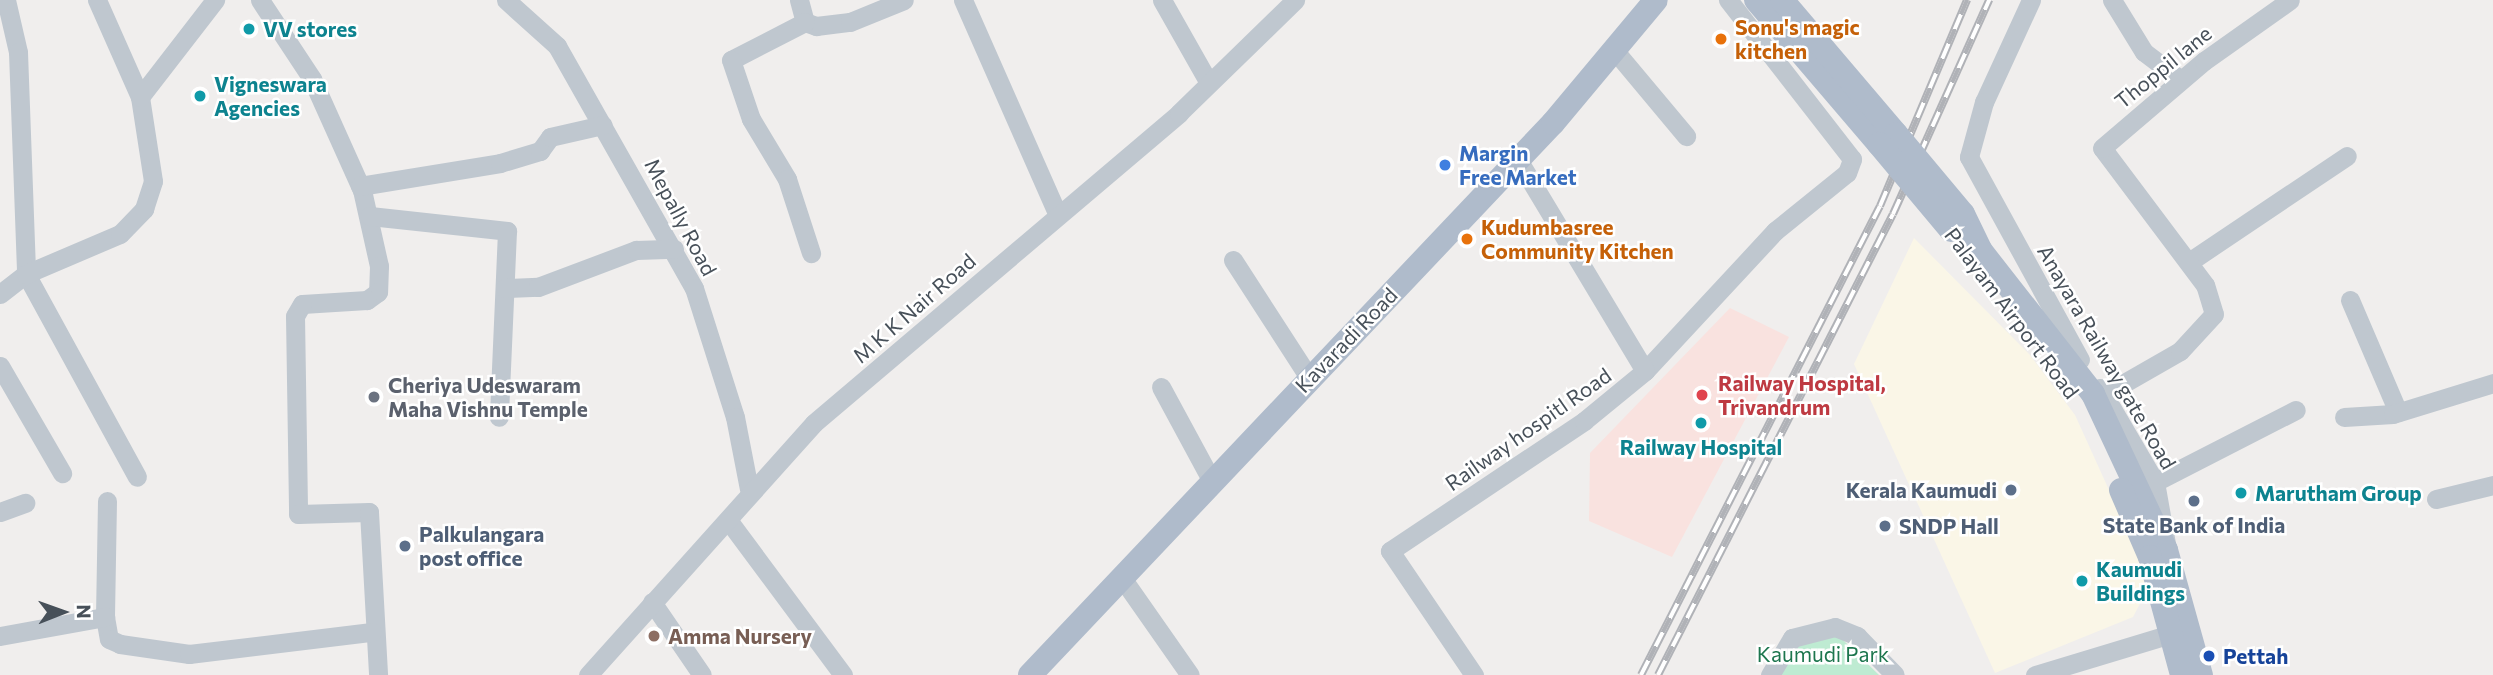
<!DOCTYPE html>
<style>
body{margin:0}
#map{position:relative;width:2493px;height:675px;overflow:hidden;background:#f0eeed;font-family:Commissioner,sans-serif}
div>[style]{position:absolute}
.commercial>*{inset:0;background:#faf6e7}
.medical>*{inset:0;background:#f9e2df}
.green>*{inset:0;background:#beebd2}
.minor>*{height:19px;margin:-9.5px;padding:0 9.5px;transform-origin:9.5px;border-radius:9.5px;background:#bfc7cf}
.major>*{height:24px;margin:-12px;padding:0 12px;transform-origin:12px;border-radius:12px;background:#afbbcb}
.rail>*{height:8px;margin-top:-4px;transform-origin:0;background:repeating-linear-gradient(90deg,#fff 0 16px,#b0b2b7 0 32px);box-sizing:border-box;border-block:2px solid #b0b2b7}
.major-bridge>*{height:24px;margin:-12px;padding:0 12px;transform-origin:12px;border-radius:12px;background:#afbbcb}
.dots>*{width:19px;height:19px;translate:-50% -50%;box-sizing:border-box;border:4px solid #fff;border-radius:50%}
span{translate:-50% -50%;white-space:nowrap;text-align:center;line-height:1.15;-webkit-text-stroke:5px #fff;paint-order:stroke}
.food-label{font-size:21px;color:#c56008;font-weight:700}
.left{translate:0 -50%;text-align:left}
.culture-label{font-size:21px;color:#0d838f;font-weight:700}
.street-label{font-size:21px;color:#475059}
.shop-label{font-size:21px;color:#366cbe;font-weight:700}
.health-label{font-size:21px;color:#be3a42;font-weight:700}
.worship-label{font-size:21px;color:#5b616d;font-weight:700}
.service-label{font-size:21px;color:#4e5e75;font-weight:700}
.right{translate:-100% -50%;text-align:right}
.education-label{font-size:21px;color:#785e54;font-weight:700}
.park-label{font-size:21px;color:#1d764e}
.transit-label{font-size:21px;color:#164399;font-weight:700}
.north{position:absolute;left:28px;top:577px;width:70px;height:70px;-webkit-text-stroke:5px #fff;paint-order:stroke;rotate:89deg;font-size:19px;font-weight:700;line-height:28px;text-align:center;color:#475059}
.north::after{content:'';display:block;margin:auto;width:24px;height:32px;background:#475059;clip-path:polygon(50% 0,100% 100%,50% 72%,0 100%)}
</style>
<div id="map">
<div class="commercial">
<i style="clip-path:polygon(1914px 238px,2030px 355px,2075px 415px,2143px 565px,2146px 592px,2133px 617px,1995px 673px,1854px 364px)"></i>
</div>
<div class="medical">
<i style="clip-path:polygon(1730px 308px,1789px 337px,1672px 557px,1589px 521px,1590px 453px)"></i>
</div>
<div class="green">
<i style="clip-path:polygon(1839px 636px,1879px 675px,1778px 675px,1796px 641px)"></i>
</div>
<div class="minor">
<i style="left:6px;top:0;width:53px;rotate:77deg"></i>
<i style="left:18px;top:52px;width:222px;rotate:87.9deg"></i>
<i style="left:26px;top:274px;width:231px;rotate:61.3deg"></i>
<i style="left:97px;top:0;width:106px;rotate:66.1deg"></i>
<i style="left:260px;top:0;width:95px;rotate:56.6deg"></i>
<i style="left:312px;top:79px;width:122px;rotate:65.8deg"></i>
<i style="left:362px;top:190px;width:78px;rotate:77.4deg"></i>
<i style="left:379px;top:266px;width:26px;rotate:92deg"></i>
<i style="left:378px;top:292px;width:14px;rotate:144deg"></i>
<i style="left:367px;top:300px;width:65px;rotate:176.5deg"></i>
<i style="left:302px;top:304px;width:14px;rotate:120deg"></i>
<i style="left:295px;top:316px;width:198px;rotate:89.1deg"></i>
<i style="left:298px;top:514px;width:71px;rotate:-1.6deg"></i>
<i style="left:369px;top:512px;width:163px;rotate:86.8deg"></i>
<i style="left:506px;top:0;width:69px;rotate:42deg"></i>
<i style="left:557px;top:46px;width:278px;rotate:60.5deg"></i>
<i style="left:694px;top:288px;width:135px;rotate:72.4deg"></i>
<i style="left:735px;top:417px;width:73px;rotate:79deg"></i>
<i style="left:799px;top:0;width:23px;rotate:75deg"></i>
<i style="left:805px;top:22px;width:12px;rotate:20deg"></i>
<i style="left:816px;top:26px;width:34px;rotate:-7deg"></i>
<i style="left:850px;top:22px;width:58px;rotate:-22.2deg"></i>
<i style="left:963px;top:0;width:233px;rotate:66.2deg"></i>
<i style="left:1162px;top:0;width:95px;rotate:60.5deg"></i>
<i style="left:2031px;top:0;width:112px;rotate:114.7deg"></i>
<i style="left:1984px;top:102px;width:57px;rotate:105.3deg"></i>
<i style="left:1969px;top:157px;width:231px;rotate:61.3deg"></i>
<i style="left:2112px;top:0;width:61px;rotate:58.4deg"></i>
<i style="left:2144px;top:52px;width:46px;rotate:37.1deg"></i>
<i style="left:805px;top:22px;width:83px;rotate:152.8deg"></i>
<i style="left:731px;top:60px;width:62px;rotate:71.3deg"></i>
<i style="left:751px;top:119px;width:70px;rotate:59deg"></i>
<i style="left:787px;top:179px;width:78px;rotate:72deg"></i>
<i style="left:1615px;top:51px;width:111px;rotate:50.1deg"></i>
<i style="left:360px;top:186px;width:142px;rotate:-9.3deg"></i>
<i style="left:500px;top:163px;width:42px;rotate:-16.7deg"></i>
<i style="left:540px;top:151px;width:17px;rotate:-54deg"></i>
<i style="left:550px;top:137px;width:54px;rotate:-12.8deg"></i>
<i style="left:370px;top:216px;width:138px;rotate:6.2deg"></i>
<i style="left:507px;top:231px;width:186px;rotate:92.5deg"></i>
<i style="left:1233px;top:260px;width:142px;rotate:57.1deg"></i>
<i style="left:2189px;top:262px;width:190px;rotate:-33.9deg"></i>
<i style="left:505px;top:288px;width:33px;rotate:-2deg"></i>
<i style="left:538px;top:287px;width:105px;rotate:-20.7deg"></i>
<i style="left:636px;top:250px;width:38px;rotate:-2deg"></i>
<i style="left:0;top:294px;width:33px;rotate:-38deg"></i>
<i style="left:26px;top:274px;width:102px;rotate:-23.1deg"></i>
<i style="left:120px;top:234px;width:35px;rotate:-46deg"></i>
<i style="left:144px;top:209px;width:29px;rotate:-72deg"></i>
<i style="left:153px;top:181px;width:85px;rotate:-98.8deg"></i>
<i style="left:140px;top:97px;width:123px;rotate:-52.3deg"></i>
<i style="left:2350px;top:300px;width:122px;rotate:66.8deg"></i>
<i style="left:0;top:366px;width:124px;rotate:59.9deg"></i>
<i style="left:1645px;top:371px;width:191px;rotate:-47.1deg"></i>
<i style="left:1775px;top:231px;width:92px;rotate:-38.9deg"></i>
<i style="left:1847px;top:173px;width:15px;rotate:-70deg"></i>
<i style="left:1852px;top:159px;width:202px;rotate:-127.9deg"></i>
<i style="left:1161px;top:387px;width:109px;rotate:61.6deg"></i>
<i style="left:2100px;top:388px;width:109px;rotate:59.7deg"></i>
<i style="left:2155px;top:482px;width:63px;rotate:79.9deg"></i>
<i style="left:2105px;top:394px;width:86px;rotate:-29.8deg"></i>
<i style="left:2180px;top:351px;width:50px;rotate:-47.4deg"></i>
<i style="left:2214px;top:314px;width:30px;rotate:-107deg"></i>
<i style="left:2205px;top:285px;width:171px;rotate:-126.9deg"></i>
<i style="left:2102px;top:148px;width:134px;rotate:-40.5deg"></i>
<i style="left:2204px;top:61px;width:105px;rotate:-35.3deg"></i>
<i style="left:2344px;top:417px;width:49px;rotate:-3.5deg"></i>
<i style="left:2393px;top:414px;width:105px;rotate:-17.2deg"></i>
<i style="left:2155px;top:482px;width:158px;rotate:-27.1deg"></i>
<i style="left:2436px;top:499px;width:59px;rotate:-13.8deg"></i>
<i style="left:107px;top:501px;width:116px;rotate:91deg"></i>
<i style="left:105px;top:617px;width:22px;rotate:80deg"></i>
<i style="left:109px;top:639px;width:12px;rotate:24deg"></i>
<i style="left:120px;top:644px;width:70px;rotate:8.2deg"></i>
<i style="left:189px;top:654px;width:184px;rotate:-6.9deg"></i>
<i style="left:0;top:512px;width:27px;rotate:-20deg"></i>
<i style="left:728px;top:520px;width:193px;rotate:53.4deg"></i>
<i style="left:1122px;top:578px;width:118px;rotate:55deg"></i>
<i style="left:652px;top:602px;width:88px;rotate:55.6deg"></i>
<i style="left:0;top:636px;width:107px;rotate:-10.3deg"></i>
<i style="left:588px;top:675px;width:338px;rotate:-48.1deg"></i>
<i style="left:814px;top:423px;width:479px;rotate:-40.3deg"></i>
<i style="left:1179px;top:113px;width:162px;rotate:-44.2deg"></i>
<i style="left:1474px;top:675px;width:150px;rotate:-124.1deg"></i>
<i style="left:1390px;top:551px;width:234px;rotate:-33.8deg"></i>
<i style="left:1584px;top:421px;width:79px;rotate:-39.3deg"></i>
<i style="left:1645px;top:371px;width:246px;rotate:-121deg"></i>
<i style="left:1770px;top:675px;width:43px;rotate:-59.3deg"></i>
<i style="left:1792px;top:638px;width:44px;rotate:-14.3deg"></i>
<i style="left:1835px;top:627px;width:24px;rotate:22deg"></i>
<i style="left:1857px;top:636px;width:54px;rotate:45.7deg"></i>
<i style="left:2035px;top:675px;width:156px;rotate:-16.8deg"></i>
</div>
<div class="major">
<i style="left:1756px;top:0;width:189px;rotate:49.5deg"></i>
<i style="left:1782px;top:0;width:176px;rotate:49.6deg"></i>
<i style="left:1963px;top:214px;width:41px;rotate:64.1deg"></i>
<i style="left:1981px;top:251px;width:182px;rotate:51.9deg"></i>
<i style="left:2093px;top:394px;width:172px;rotate:64.9deg"></i>
<i style="left:2166px;top:550px;width:130px;rotate:74.4deg"></i>
<i style="left:2121px;top:490px;width:73px;rotate:66.6deg"></i>
<i style="left:2150px;top:557px;width:122px;rotate:74.8deg"></i>
<i style="left:1030px;top:675px;width:760px;rotate:-46.55deg"></i>
<i style="left:1553px;top:123px;width:160px;rotate:-50.1deg"></i>
</div>
<div class="rail">
<i style="left:1641px;top:675px;width:526px;rotate:-63deg"></i>
<i style="left:1880px;top:206px;width:224px;rotate:-67.1deg"></i>
<i style="left:1658px;top:675px;width:517px;rotate:-62.99deg"></i>
<i style="left:1893px;top:214px;width:235px;rotate:-65.8deg"></i>
</div>
<div class="major-bridge">
<i style="left:1896px;top:134px;width:104px;rotate:50.1deg"></i>
<i style="left:1879px;top:144px;width:112px;rotate:50.1deg"></i>
</div>
<div class="dots">
<i style="left:249px;top:29px;background:#0f9aa8"></i>
<i style="left:1721px;top:39px;background:#e8710a"></i>
<i style="left:200px;top:96px;background:#0f9aa8"></i>
<i style="left:1445px;top:165px;background:#3f7fe0"></i>
<i style="left:1467px;top:239px;background:#e8710a"></i>
<i style="left:1702px;top:395px;background:#e0444e"></i>
<i style="left:374px;top:397px;background:#6b7280"></i>
<i style="left:1701px;top:423px;background:#0f9aa8"></i>
<i style="left:2011px;top:490px;background:#5c6f8a"></i>
<i style="left:2241px;top:493px;background:#0f9aa8"></i>
<i style="left:2194px;top:501px;background:#5c6f8a"></i>
<i style="left:1885px;top:526px;background:#5c6f8a"></i>
<i style="left:405px;top:546px;background:#5c6f8a"></i>
<i style="left:2082px;top:581px;background:#0f9aa8"></i>
<i style="left:654px;top:636px;background:#8d6e63"></i>
<i style="left:2209px;top:656px;background:#1a4fb4"></i>
</div>
<div class="food-label">
<span class="left" style="left:1735px;top:39px">Sonu's magic<br>kitchen</span>
<span class="left" style="left:1481px;top:239px">Kudumbasree<br>Community Kitchen</span>
</div>
<div class="culture-label">
<span class="left" style="left:263px;top:29px">VV stores</span>
<span class="left" style="left:214px;top:96px">Vigneswara<br>Agencies</span>
<span style="left:1701px;top:447px">Railway Hospital</span>
<span class="left" style="left:2255px;top:493px">Marutham Group</span>
<span class="left" style="left:2096px;top:581px">Kaumudi<br>Buildings</span>
</div>
<div class="street-label">
<span style="left:2163px;top:67px;rotate:-39deg">Thoppil lane</span>
<span style="left:681px;top:217px;rotate:62deg">Mepally Road</span>
<span style="left:914px;top:308px;rotate:-41deg">M K K Nair Road</span>
<span style="left:2012px;top:313px;rotate:53deg">Palayam Airport Road</span>
<span style="left:1346px;top:340px;rotate:-46deg">Kavaradi Road</span>
<span style="left:2107px;top:357px;rotate:60deg">Anayara Railway gate Road</span>
<span style="left:1528px;top:429px;rotate:-35deg">Railway hospitl Road</span>
</div>
<div class="shop-label">
<span class="left" style="left:1459px;top:165px">Margin<br>Free Market</span>
</div>
<div class="health-label">
<span class="left" style="left:1718px;top:395px">Railway Hospital,<br>Trivandrum</span>
</div>
<div class="worship-label">
<span class="left" style="left:388px;top:397px">Cheriya Udeswaram<br>Maha Vishnu Temple</span>
</div>
<div class="service-label">
<span class="right" style="left:1997px;top:490px">Kerala Kaumudi</span>
<span style="left:2194px;top:525px">State Bank of India</span>
<span class="left" style="left:1899px;top:526px">SNDP Hall</span>
<span class="left" style="left:419px;top:546px">Palkulangara<br>post office</span>
</div>
<div class="education-label">
<span class="left" style="left:668px;top:636px">Amma Nursery</span>
</div>
<div class="park-label">
<span style="left:1823px;top:654px">Kaumudi Park</span>
</div>
<div class="transit-label">
<span class="left" style="left:2223px;top:656px">Pettah</span>
</div>
<div class="north">N</div>
</div>
